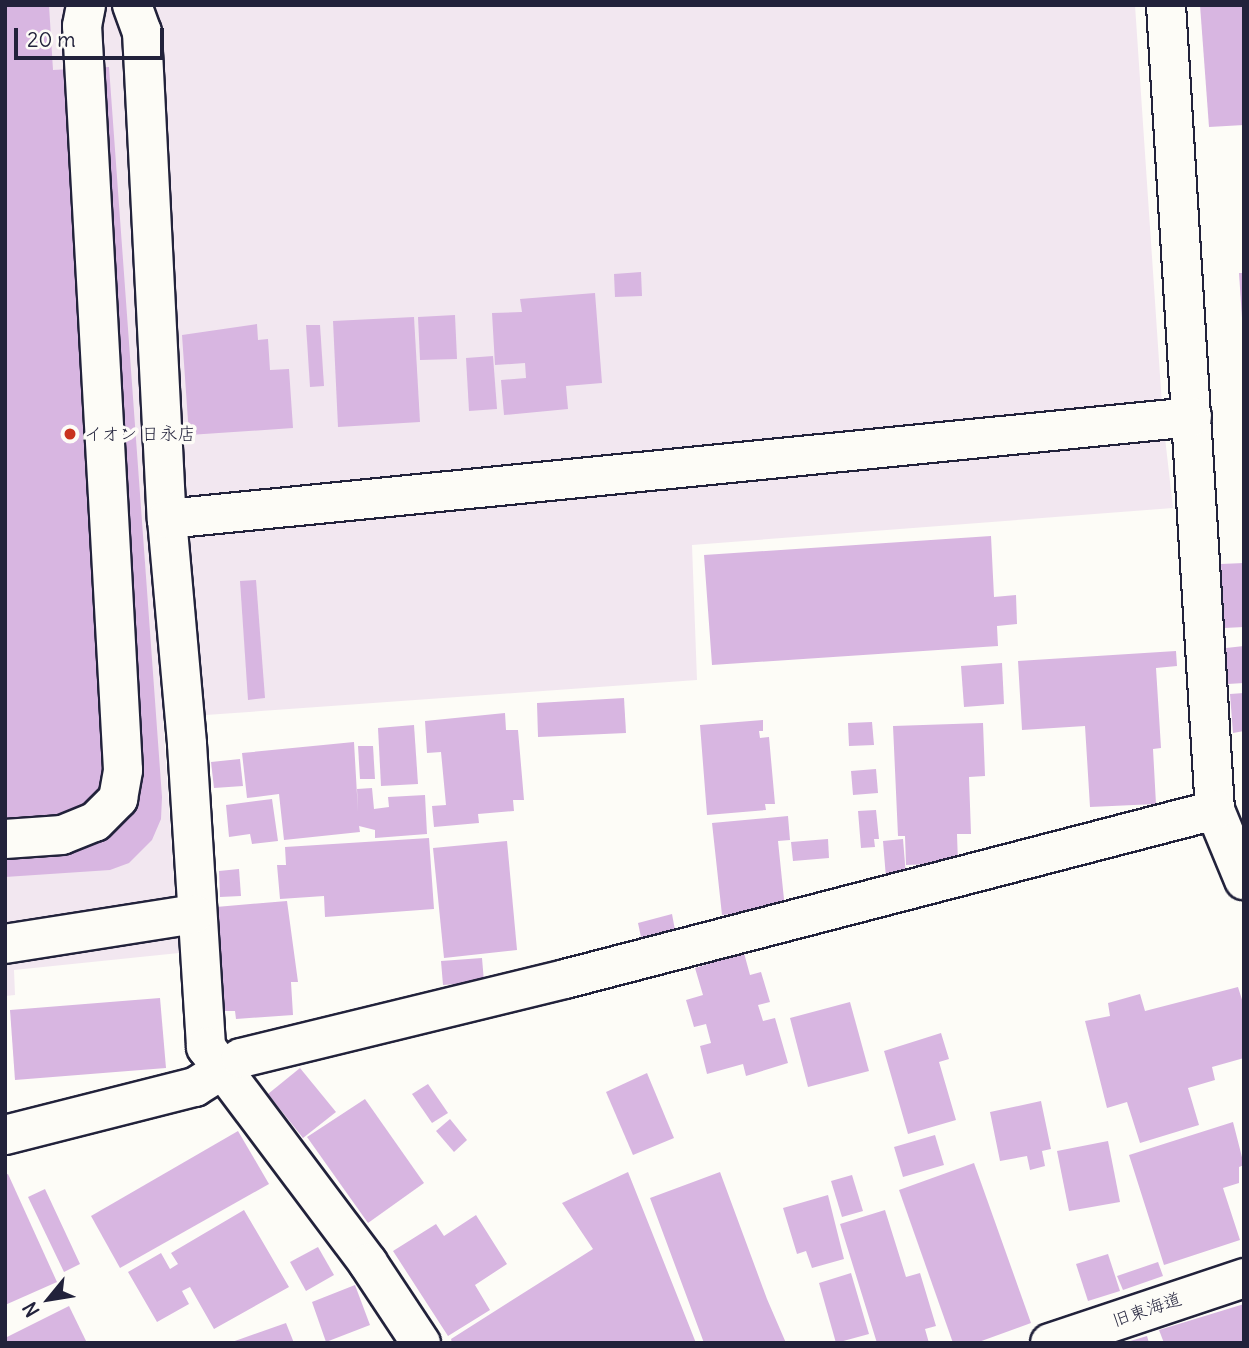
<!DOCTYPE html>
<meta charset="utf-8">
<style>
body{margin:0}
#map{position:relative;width:1249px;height:1348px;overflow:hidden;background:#fdfcf7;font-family:Delius,"Klee One",sans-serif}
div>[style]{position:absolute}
.built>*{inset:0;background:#f2e7f0}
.building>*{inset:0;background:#d8b6e1}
.roads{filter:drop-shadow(2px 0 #22223b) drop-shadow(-2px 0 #22223b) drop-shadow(0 2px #22223b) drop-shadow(0 -2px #22223b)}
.minor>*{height:38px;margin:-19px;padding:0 19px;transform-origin:19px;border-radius:19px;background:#fdfcf7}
.dots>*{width:19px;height:19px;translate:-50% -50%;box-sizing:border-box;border:4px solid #fdfcf7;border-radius:50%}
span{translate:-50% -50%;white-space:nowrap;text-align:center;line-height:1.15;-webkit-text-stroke:7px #fdfcf7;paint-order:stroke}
.poi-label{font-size:18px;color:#22223b}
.left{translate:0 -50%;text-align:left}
.street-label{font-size:18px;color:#22223b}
.frame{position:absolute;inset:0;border:7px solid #22223b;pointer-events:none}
.north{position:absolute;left:14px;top:1264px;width:70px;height:70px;-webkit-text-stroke:5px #fdfcf7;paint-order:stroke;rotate:240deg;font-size:19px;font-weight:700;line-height:28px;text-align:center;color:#22223b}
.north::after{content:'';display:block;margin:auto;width:24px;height:32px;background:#22223b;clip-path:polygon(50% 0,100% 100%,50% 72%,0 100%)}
.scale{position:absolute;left:14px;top:28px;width:150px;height:32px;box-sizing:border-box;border:4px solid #22223b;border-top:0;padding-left:9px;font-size:21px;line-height:24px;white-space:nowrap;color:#22223b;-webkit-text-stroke:5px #fdfcf7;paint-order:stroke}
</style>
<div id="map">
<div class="built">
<i style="clip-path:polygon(5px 5px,1135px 5px,1163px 420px,1173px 508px,692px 545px,697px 680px,163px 718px,179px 953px,14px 970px,15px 995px,5px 996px)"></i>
</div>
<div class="building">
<i style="clip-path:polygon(5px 5px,49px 5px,53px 70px,109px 67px,162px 797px,161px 819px,152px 840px,129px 863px,110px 870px,5px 877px)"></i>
<i style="clip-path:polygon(1200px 5px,1244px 5px,1244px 125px,1209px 127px)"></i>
<i style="clip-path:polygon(641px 272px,642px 296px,615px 297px,614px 274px)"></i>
<i style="clip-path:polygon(1239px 273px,1244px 273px,1244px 318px,1242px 318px)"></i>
<i style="clip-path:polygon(595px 293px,602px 383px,566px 386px,568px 409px,504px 415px,501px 380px,526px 378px,525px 363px,495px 365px,492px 313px,522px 312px,520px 299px)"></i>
<i style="clip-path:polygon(455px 315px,457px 359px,420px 360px,418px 317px)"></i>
<i style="clip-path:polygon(414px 317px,420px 422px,338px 427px,333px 321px)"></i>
<i style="clip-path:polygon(257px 324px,258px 340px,268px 339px,270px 370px,289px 369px,293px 428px,189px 435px,182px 335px)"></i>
<i style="clip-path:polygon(306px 325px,320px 325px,324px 386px,310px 387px)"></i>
<i style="clip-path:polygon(493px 356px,497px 409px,469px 411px,466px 358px)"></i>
<i style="clip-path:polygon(991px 536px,994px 597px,1016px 595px,1017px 624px,997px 626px,998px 646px,712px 665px,704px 555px)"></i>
<i style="clip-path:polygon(1244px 563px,1244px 627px,1224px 628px,1221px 564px)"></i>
<i style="clip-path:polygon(256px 580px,265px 698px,248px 700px,240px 581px)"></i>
<i style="clip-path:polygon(1244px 646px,1244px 683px,1228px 684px,1226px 648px)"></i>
<i style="clip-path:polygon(1176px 651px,1177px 666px,1156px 668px,1161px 748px,1153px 749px,1156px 804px,1090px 807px,1085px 726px,1022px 730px,1018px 661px)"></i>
<i style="clip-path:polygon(1002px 663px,1004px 704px,964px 707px,961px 666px)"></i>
<i style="clip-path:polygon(1244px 693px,1244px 731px,1233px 733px,1230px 694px)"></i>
<i style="clip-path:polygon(624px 698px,626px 733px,538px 737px,537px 703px)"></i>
<i style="clip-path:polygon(505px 713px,506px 730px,518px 730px,524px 800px,513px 800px,514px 811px,478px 814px,479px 823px,434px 827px,432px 806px,446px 805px,441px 752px,427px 753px,425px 721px)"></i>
<i style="clip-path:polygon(763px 720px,763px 731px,759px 731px,760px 738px,769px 737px,775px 804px,765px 804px,766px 810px,707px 815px,700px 725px)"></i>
<i style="clip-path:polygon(872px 722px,874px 745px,849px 746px,848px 723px)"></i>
<i style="clip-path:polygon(983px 723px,985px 776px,969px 777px,971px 834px,957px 834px,958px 863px,906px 865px,905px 836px,898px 836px,893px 726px)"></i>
<i style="clip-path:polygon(414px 725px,418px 784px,381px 786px,378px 728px)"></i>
<i style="clip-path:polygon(354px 742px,358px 812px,357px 789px,372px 788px,374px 809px,389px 807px,388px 797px,425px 795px,427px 834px,375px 838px,375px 830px,359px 826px,360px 832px,284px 840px,279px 794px,247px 798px,242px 753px)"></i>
<i style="clip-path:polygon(358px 746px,373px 746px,375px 779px,360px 779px)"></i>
<i style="clip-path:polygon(240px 759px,243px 786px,214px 788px,211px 762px)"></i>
<i style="clip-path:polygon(876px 769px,878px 793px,853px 795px,851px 771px)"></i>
<i style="clip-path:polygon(272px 799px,278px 841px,252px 844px,250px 834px,229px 837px,226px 805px)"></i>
<i style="clip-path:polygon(876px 810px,879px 839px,874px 839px,875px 847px,861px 848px,858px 811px)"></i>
<i style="clip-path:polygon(788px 816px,790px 840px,778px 841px,785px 909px,722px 915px,712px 823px)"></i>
<i style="clip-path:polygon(429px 838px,434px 909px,325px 917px,324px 896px,280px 899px,277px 865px,286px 865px,285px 847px)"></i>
<i style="clip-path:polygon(828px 839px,829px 858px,793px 861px,791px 842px)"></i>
<i style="clip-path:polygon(903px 839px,906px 876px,886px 878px,883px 841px)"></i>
<i style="clip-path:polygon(507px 841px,517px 950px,444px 958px,433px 848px)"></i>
<i style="clip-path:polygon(239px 869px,241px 896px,220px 897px,219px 871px)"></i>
<i style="clip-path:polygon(287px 901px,298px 982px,291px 982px,293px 1015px,236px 1019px,235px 1011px,224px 1011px,216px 907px)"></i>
<i style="clip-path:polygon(672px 914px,675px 930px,641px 937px,638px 923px)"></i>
<i style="clip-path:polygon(744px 953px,750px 975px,761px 972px,770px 1002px,758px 1005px,763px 1021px,775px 1018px,788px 1063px,746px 1076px,743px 1064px,707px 1074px,700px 1046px,711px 1043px,706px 1024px,694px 1027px,686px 1000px,703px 995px,695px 968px)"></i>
<i style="clip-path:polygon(482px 958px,484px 982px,443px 985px,441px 961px)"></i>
<i style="clip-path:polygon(1238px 987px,1244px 1006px,1244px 1058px,1212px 1067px,1215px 1080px,1188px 1088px,1199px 1125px,1140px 1143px,1127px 1102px,1107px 1108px,1085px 1021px,1110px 1016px,1108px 1003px,1140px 994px,1145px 1011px)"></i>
<i style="clip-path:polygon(160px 998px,166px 1068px,15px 1080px,10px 1010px)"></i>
<i style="clip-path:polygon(850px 1002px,869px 1071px,808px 1087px,790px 1018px)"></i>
<i style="clip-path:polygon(941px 1033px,949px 1059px,939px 1062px,956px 1120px,908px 1134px,884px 1051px)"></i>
<i style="clip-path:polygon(300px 1068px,336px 1112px,303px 1138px,268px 1094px)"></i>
<i style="clip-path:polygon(647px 1073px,674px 1138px,633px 1155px,606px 1092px)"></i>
<i style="clip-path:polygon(428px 1084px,448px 1113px,432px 1123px,412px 1094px)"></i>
<i style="clip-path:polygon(365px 1099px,424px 1183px,368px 1223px,307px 1137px)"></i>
<i style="clip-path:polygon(1041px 1101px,1051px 1149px,1042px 1151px,1045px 1166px,1030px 1170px,1027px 1156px,1000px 1161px,990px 1112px)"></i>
<i style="clip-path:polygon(450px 1119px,467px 1140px,454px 1152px,436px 1131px)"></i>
<i style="clip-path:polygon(1233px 1122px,1244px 1165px,1239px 1167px,1239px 1183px,1223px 1188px,1240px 1240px,1164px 1265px,1129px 1155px)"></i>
<i style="clip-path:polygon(238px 1131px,269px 1184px,120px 1268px,91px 1216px)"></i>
<i style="clip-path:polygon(935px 1135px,944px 1165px,903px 1177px,894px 1147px)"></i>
<i style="clip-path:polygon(1108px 1141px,1120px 1202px,1069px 1211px,1057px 1151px)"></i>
<i style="clip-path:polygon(974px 1163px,1031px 1323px,976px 1343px,953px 1343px,899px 1190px)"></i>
<i style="clip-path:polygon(628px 1172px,696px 1343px,452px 1343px,451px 1339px,593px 1249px,562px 1203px)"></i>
<i style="clip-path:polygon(720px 1172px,767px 1299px,786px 1343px,704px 1343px,650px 1198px)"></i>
<i style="clip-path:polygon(8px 1174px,57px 1282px,5px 1305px,5px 1175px)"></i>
<i style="clip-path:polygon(852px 1175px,863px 1211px,842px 1217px,831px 1181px)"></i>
<i style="clip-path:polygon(45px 1189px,80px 1264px,64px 1272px,28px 1197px)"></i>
<i style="clip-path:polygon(828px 1195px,844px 1259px,812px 1268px,806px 1251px,797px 1254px,783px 1208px)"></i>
<i style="clip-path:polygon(244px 1210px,289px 1287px,214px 1329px,190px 1287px,182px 1291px,189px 1304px,157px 1322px,128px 1272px,161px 1253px,170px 1269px,178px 1264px,171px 1253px)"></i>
<i style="clip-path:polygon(885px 1210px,906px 1277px,920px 1273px,936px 1326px,925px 1329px,929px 1343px,877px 1343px,840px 1224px)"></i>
<i style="clip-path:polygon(476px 1215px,507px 1264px,475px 1285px,490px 1310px,448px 1336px,393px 1251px,436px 1224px,444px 1236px)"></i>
<i style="clip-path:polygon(318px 1247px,334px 1275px,306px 1291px,290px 1262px)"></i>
<i style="clip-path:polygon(1108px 1254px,1120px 1291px,1088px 1301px,1076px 1264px)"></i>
<i style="clip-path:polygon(1158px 1262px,1163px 1276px,1123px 1290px,1117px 1276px)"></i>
<i style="clip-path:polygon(851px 1273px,869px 1334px,836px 1343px,819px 1283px)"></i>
<i style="clip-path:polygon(355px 1285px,370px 1325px,326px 1342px,312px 1302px)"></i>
<i style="clip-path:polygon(1244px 1304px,1244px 1343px,1164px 1343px,1159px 1330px)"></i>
<i style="clip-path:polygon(69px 1306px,87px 1343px,5px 1343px,5px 1338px)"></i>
<i style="clip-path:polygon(286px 1323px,294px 1343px,232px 1343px,232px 1342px)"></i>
<i style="clip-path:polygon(1147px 1336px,1149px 1343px,1128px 1343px,1127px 1342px)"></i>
</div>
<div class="roads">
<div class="minor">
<i style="left:132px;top:5px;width:29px;rotate:70deg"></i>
<i style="left:142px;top:32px;width:488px;rotate:87.1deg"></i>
<i style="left:167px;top:519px;width:226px;rotate:84.9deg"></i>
<i style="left:187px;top:744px;width:304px;rotate:86.4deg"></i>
<i style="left:206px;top:1047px;width:270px;rotate:53.1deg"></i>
<i style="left:368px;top:1263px;width:96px;rotate:56.5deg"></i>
<i style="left:1166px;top:5px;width:806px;rotate:86.52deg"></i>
<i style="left:1215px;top:810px;width:76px;rotate:67.5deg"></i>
<i style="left:167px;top:519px;width:1030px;rotate:-5.68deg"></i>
<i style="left:5px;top:839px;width:57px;rotate:-4deg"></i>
<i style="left:62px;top:835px;width:35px;rotate:-22deg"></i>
<i style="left:95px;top:822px;width:33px;rotate:-45deg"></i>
<i style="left:118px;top:799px;width:29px;rotate:-80deg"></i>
<i style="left:123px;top:770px;width:745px;rotate:-93.15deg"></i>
<i style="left:82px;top:26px;width:21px;rotate:-79deg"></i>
<i style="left:5px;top:944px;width:191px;rotate:-9deg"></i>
<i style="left:5px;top:1135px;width:196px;rotate:-14.2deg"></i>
<i style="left:195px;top:1087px;width:54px;rotate:-32.2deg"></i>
<i style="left:241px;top:1058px;width:333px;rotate:-13.7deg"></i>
<i style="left:565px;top:979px;width:672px;rotate:-14.57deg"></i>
<i style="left:1050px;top:1343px;width:205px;rotate:-18.5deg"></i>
</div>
</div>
<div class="dots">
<i style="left:70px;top:434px;background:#c8321e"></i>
</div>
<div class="poi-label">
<span class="left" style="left:84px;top:434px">イオン 日永店</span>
</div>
<div class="street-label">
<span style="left:1147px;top:1310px;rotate:-19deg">旧東海道</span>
</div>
<div class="frame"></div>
<div class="north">N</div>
<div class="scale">20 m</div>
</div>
